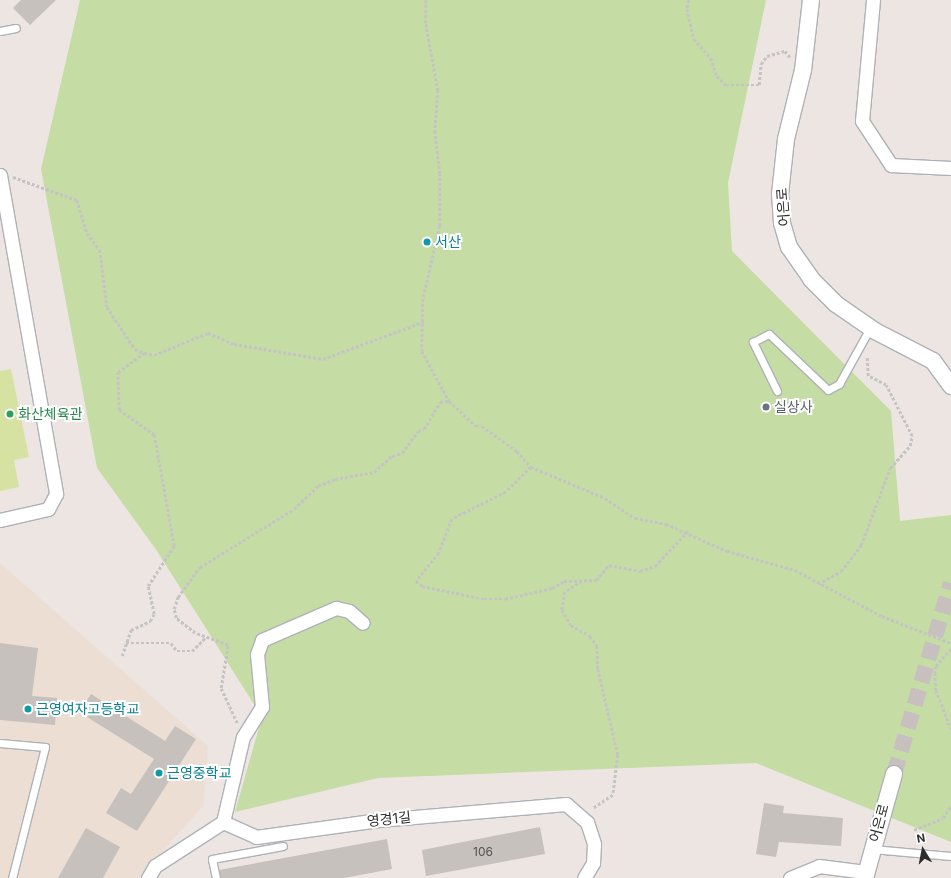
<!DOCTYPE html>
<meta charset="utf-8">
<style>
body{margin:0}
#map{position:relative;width:951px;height:878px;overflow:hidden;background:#ede5e2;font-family:Inter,"Noto Sans KR",sans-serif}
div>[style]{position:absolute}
.education>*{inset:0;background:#ecded3}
.green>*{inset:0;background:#c5dda5}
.pitch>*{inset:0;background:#d6e2a2}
.building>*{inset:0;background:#c6c1bd}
.tertiary-tunnel>*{height:16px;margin-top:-8px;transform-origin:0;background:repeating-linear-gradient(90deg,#c7c0be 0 16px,transparent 0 24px)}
.path>*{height:2.5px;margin-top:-1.25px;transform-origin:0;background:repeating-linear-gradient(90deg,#c4c4c4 0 3px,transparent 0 5px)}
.roads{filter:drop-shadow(1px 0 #aeb2b8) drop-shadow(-1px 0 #aeb2b8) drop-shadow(0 1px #aeb2b8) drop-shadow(0 -1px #aeb2b8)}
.service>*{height:7px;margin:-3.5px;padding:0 3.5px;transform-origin:3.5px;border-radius:3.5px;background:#fff}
.minor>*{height:13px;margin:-6.5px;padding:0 6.5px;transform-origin:6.5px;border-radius:6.5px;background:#fff}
.tertiary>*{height:16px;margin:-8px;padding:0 8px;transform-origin:8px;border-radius:8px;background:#fff}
.dots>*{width:11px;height:11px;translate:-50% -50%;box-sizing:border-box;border:2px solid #fff;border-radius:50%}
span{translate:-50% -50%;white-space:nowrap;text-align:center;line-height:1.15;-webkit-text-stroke:4px #fff;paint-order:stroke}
.number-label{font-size:12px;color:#535251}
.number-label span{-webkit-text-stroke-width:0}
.street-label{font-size:14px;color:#2d2d2d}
.culture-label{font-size:14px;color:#0d838f}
.left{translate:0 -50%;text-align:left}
.worship-label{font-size:14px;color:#5b616d}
.leisure-label{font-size:14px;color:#27864d}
.north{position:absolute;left:903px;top:830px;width:40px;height:40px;-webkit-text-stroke:3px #fff;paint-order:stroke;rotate:350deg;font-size:11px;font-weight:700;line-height:16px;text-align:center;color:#2d2d2d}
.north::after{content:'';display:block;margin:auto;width:14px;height:18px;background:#2d2d2d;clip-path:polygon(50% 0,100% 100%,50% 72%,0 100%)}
</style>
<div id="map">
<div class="education">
<i style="clip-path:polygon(0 563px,208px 746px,203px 806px,139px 878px,0 878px)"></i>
</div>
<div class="green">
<i style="clip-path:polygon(80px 0,766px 0,728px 183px,732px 251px,891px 411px,900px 521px,951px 515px,951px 842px,756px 763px,378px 778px,235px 812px,262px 717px,157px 551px,97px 468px,41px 169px)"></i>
</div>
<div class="pitch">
<i style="clip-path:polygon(11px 369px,29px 457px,14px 460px,19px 487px,0 491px,0 371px)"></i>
</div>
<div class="building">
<i style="clip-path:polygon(21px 0,56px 0,30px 25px,13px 8px)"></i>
<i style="clip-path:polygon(0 643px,38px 648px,32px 696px,57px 698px,55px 725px,0 720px)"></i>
<i style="clip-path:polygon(91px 694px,165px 741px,175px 726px,196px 739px,137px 831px,106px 813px,121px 788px,131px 794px,154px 759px,79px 712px)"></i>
<i style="clip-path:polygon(764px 803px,784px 806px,783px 813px,843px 818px,841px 846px,779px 842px,776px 857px,756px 854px)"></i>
<i style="clip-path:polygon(540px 827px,545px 854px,426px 876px,422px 850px)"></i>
<i style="clip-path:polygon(86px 828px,120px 847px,103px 878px,58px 878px)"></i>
<i style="clip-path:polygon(387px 839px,392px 869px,344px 878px,221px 878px,219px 870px)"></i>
</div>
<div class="tertiary-tunnel">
<i style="left:894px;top:774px;width:199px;rotate:-73.4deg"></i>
</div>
<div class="path">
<i style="left:426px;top:0;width:24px;rotate:90deg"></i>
<i style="left:426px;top:24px;width:67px;rotate:79.7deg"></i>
<i style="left:438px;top:90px;width:41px;rotate:94.2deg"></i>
<i style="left:435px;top:131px;width:42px;rotate:83.2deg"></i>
<i style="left:440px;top:173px;width:53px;rotate:90deg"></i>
<i style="left:440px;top:226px;width:75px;rotate:103.1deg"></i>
<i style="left:423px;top:299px;width:52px;rotate:91.1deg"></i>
<i style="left:422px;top:351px;width:57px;rotate:61.6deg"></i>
<i style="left:449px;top:401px;width:37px;rotate:43deg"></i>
<i style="left:476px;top:426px;width:6px"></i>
<i style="left:482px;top:426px;width:43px;rotate:35.5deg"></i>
<i style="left:517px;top:451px;width:21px;rotate:49deg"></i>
<i style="left:531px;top:467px;width:80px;rotate:22.7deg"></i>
<i style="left:605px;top:498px;width:36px;rotate:34deg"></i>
<i style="left:635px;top:518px;width:32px;rotate:11deg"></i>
<i style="left:666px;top:524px;width:67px;rotate:23.9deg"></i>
<i style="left:727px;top:551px;width:71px;rotate:15.6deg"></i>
<i style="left:795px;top:570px;width:98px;rotate:27.9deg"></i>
<i style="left:882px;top:616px;width:74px;rotate:21.4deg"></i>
<i style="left:689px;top:0;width:9px;rotate:103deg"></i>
<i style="left:687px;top:9px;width:31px;rotate:77deg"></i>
<i style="left:694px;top:39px;width:25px;rotate:48deg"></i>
<i style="left:711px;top:58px;width:19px;rotate:72deg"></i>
<i style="left:717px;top:76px;width:13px;rotate:45deg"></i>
<i style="left:726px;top:85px;width:33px"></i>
<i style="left:759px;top:85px;width:21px;rotate:-85deg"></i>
<i style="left:761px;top:64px;width:10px;rotate:-53deg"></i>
<i style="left:767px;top:56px;width:19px;rotate:-16deg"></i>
<i style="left:785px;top:51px;width:8px;rotate:50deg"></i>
<i style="left:13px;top:177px;width:68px;rotate:19.8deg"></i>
<i style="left:77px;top:200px;width:34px;rotate:73deg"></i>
<i style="left:87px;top:233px;width:21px;rotate:53deg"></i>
<i style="left:100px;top:250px;width:57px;rotate:83deg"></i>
<i style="left:107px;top:307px;width:50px;rotate:56.3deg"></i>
<i style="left:135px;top:349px;width:10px;rotate:24deg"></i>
<i style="left:144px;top:353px;width:10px;rotate:11deg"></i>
<i style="left:154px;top:355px;width:58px;rotate:-22.2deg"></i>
<i style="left:208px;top:333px;width:28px;rotate:23deg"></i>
<i style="left:234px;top:344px;width:90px;rotate:9.6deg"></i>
<i style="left:323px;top:359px;width:107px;rotate:-20.3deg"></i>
<i style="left:531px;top:467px;width:35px;rotate:135deg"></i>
<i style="left:506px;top:492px;width:60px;rotate:153.4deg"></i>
<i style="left:452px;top:519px;width:36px;rotate:111deg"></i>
<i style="left:439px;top:553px;width:36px;rotate:129deg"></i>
<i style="left:416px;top:581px;width:8px;rotate:40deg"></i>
<i style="left:422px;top:586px;width:63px;rotate:11.8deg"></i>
<i style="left:484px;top:599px;width:21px"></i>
<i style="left:505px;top:599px;width:48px;rotate:-13.2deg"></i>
<i style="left:552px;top:588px;width:14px;rotate:-30deg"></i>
<i style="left:564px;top:581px;width:32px;rotate:-2deg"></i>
<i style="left:596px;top:580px;width:20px;rotate:-49deg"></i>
<i style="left:609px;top:565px;width:32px;rotate:11deg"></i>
<i style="left:640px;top:571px;width:16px;rotate:-18deg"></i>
<i style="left:655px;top:566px;width:48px;rotate:-46.7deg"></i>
<i style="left:582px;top:581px;width:20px;rotate:147deg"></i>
<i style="left:565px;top:592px;width:18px;rotate:99deg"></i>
<i style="left:562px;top:610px;width:17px;rotate:59deg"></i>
<i style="left:571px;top:625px;width:22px;rotate:30deg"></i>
<i style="left:590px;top:636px;width:12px;rotate:55deg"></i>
<i style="left:597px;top:646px;width:23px;rotate:88deg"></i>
<i style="left:598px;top:669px;width:88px;rotate:76.9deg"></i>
<i style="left:618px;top:755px;width:40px;rotate:97.1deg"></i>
<i style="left:613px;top:795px;width:25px;rotate:146deg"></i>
<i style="left:818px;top:584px;width:26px;rotate:-29deg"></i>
<i style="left:841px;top:571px;width:33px;rotate:-52deg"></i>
<i style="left:861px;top:545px;width:82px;rotate:-69.4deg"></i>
<i style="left:890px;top:468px;width:30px;rotate:-48deg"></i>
<i style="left:910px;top:446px;width:10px;rotate:-79deg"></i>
<i style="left:912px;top:436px;width:57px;rotate:-117deg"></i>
<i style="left:886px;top:385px;width:20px;rotate:-153deg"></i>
<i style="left:868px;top:376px;width:19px;rotate:-93deg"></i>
<i style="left:126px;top:643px;width:45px"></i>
<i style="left:171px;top:643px;width:10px;rotate:53deg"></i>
<i style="left:177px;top:651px;width:15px"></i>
<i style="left:192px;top:651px;width:20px;rotate:-45deg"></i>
<i style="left:951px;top:649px;width:23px;rotate:131deg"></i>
<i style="left:936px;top:666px;width:7px;rotate:98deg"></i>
<i style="left:935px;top:673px;width:17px;rotate:87deg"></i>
<i style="left:936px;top:690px;width:42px;rotate:69deg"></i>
<i style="left:122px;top:656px;width:28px;rotate:-71deg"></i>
<i style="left:131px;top:630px;width:21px;rotate:-25deg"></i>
<i style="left:150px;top:621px;width:8px;rotate:-60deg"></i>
<i style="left:154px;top:614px;width:29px;rotate:-102deg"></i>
<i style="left:148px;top:586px;width:48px;rotate:-57deg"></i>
<i style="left:174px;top:546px;width:113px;rotate:-100.2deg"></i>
<i style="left:154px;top:435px;width:43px;rotate:-144.5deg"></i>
<i style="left:119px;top:410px;width:38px;rotate:-92deg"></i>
<i style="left:118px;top:372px;width:32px;rotate:-36deg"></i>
<i style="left:237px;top:723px;width:38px;rotate:-115deg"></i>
<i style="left:221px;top:688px;width:44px;rotate:-80.8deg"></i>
<i style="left:228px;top:645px;width:35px;rotate:-160deg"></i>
<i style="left:195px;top:633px;width:24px;rotate:-142deg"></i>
<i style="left:176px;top:618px;width:9px;rotate:-103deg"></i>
<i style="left:174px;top:609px;width:13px;rotate:-72deg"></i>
<i style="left:178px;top:597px;width:37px;rotate:-54deg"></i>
<i style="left:200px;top:567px;width:110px;rotate:-31.7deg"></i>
<i style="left:294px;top:509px;width:33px;rotate:-44deg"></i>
<i style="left:318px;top:486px;width:18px;rotate:-22deg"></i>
<i style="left:335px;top:479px;width:40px;rotate:-10deg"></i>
<i style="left:374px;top:472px;width:24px;rotate:-42deg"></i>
<i style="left:392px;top:456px;width:10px;rotate:-17deg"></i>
<i style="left:402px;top:453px;width:27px;rotate:-54deg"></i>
<i style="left:418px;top:431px;width:6px;rotate:-18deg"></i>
<i style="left:424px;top:429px;width:31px;rotate:-59deg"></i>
<i style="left:440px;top:402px;width:9px;rotate:-6deg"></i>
<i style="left:914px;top:830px;width:31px;rotate:-22deg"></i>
<i style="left:943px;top:818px;width:15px;rotate:-58deg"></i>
</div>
<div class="roads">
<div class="service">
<i style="left:0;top:31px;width:16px;rotate:-11deg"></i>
<i style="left:777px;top:391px;width:55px;rotate:-116.1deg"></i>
<i style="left:753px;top:342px;width:18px;rotate:-27deg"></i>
<i style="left:769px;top:334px;width:81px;rotate:43.5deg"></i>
<i style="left:828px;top:390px;width:13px;rotate:-29deg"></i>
<i style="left:839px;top:384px;width:64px;rotate:-61deg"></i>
<i style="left:0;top:743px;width:45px;rotate:5.1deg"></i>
<i style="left:45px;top:747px;width:135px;rotate:104.1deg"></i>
<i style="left:872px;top:849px;width:79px;rotate:5.1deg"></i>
<i style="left:216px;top:878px;width:19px;rotate:-102deg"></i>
<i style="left:212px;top:859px;width:72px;rotate:-10.4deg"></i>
</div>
<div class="minor">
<i style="left:873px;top:0;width:121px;rotate:95.2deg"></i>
<i style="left:862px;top:121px;width:53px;rotate:56.6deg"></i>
<i style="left:891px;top:165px;width:60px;rotate:2.9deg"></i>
<i style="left:0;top:175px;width:324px;rotate:80deg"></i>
<i style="left:56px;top:494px;width:17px;rotate:118deg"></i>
<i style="left:48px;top:509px;width:49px;rotate:167.1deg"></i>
<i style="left:223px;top:822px;width:87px;rotate:-76.8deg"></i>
<i style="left:243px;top:737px;width:36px;rotate:-58deg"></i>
<i style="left:262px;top:707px;width:53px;rotate:-95.4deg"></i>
<i style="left:257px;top:654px;width:15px;rotate:-70deg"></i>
<i style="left:262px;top:640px;width:81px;rotate:-23.4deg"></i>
<i style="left:336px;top:608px;width:13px;rotate:13deg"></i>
<i style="left:349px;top:611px;width:18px;rotate:41deg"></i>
<i style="left:148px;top:878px;width:14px;rotate:-60deg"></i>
<i style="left:155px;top:866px;width:81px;rotate:-32.9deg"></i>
<i style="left:223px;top:822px;width:36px;rotate:24deg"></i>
<i style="left:256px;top:837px;width:124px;rotate:-7.9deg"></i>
<i style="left:379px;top:820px;width:188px;rotate:-4.9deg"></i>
<i style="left:566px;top:804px;width:28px;rotate:41deg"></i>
<i style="left:587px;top:822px;width:23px;rotate:72deg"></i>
<i style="left:594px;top:844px;width:19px;rotate:93deg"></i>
<i style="left:593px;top:863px;width:17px;rotate:121deg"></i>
<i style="left:790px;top:878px;width:31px;rotate:-22deg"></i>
<i style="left:819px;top:866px;width:47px;rotate:7.3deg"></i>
</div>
<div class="tertiary">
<i style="left:811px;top:0;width:70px;rotate:96.5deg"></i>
<i style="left:803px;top:70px;width:71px;rotate:103.8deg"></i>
<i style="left:786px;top:139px;width:55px;rotate:96.2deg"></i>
<i style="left:780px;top:194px;width:29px;rotate:86deg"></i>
<i style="left:782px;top:223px;width:25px;rotate:74deg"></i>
<i style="left:789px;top:247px;width:39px;rotate:55deg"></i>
<i style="left:811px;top:279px;width:35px;rotate:45deg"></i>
<i style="left:836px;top:304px;width:47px;rotate:34.7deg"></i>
<i style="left:875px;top:331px;width:65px;rotate:27.3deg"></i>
<i style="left:933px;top:361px;width:31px;rotate:54deg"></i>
<i style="left:865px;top:878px;width:108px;rotate:-74.4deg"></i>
</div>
</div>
<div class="dots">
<i style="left:427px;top:242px;background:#0f9aa8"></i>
<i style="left:766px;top:407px;background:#6b7280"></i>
<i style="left:10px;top:414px;background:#2e9e5b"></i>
<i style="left:28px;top:709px;background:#0f9aa8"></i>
<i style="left:159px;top:773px;background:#0f9aa8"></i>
</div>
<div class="number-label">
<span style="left:483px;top:852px">106</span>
</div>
<div class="street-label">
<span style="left:783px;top:207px;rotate:-94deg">어은로</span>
<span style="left:389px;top:819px;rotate:-6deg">영경1길</span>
<span style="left:879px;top:823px;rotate:-75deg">어은로</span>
</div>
<div class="culture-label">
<span class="left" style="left:435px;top:242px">서산</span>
<span class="left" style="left:36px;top:709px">근영여자고등학교</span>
<span class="left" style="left:167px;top:773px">근영중학교</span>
</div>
<div class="worship-label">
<span class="left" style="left:774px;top:407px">실상사</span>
</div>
<div class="leisure-label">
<span class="left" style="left:18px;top:414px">화산체육관</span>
</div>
<div class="north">N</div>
</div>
